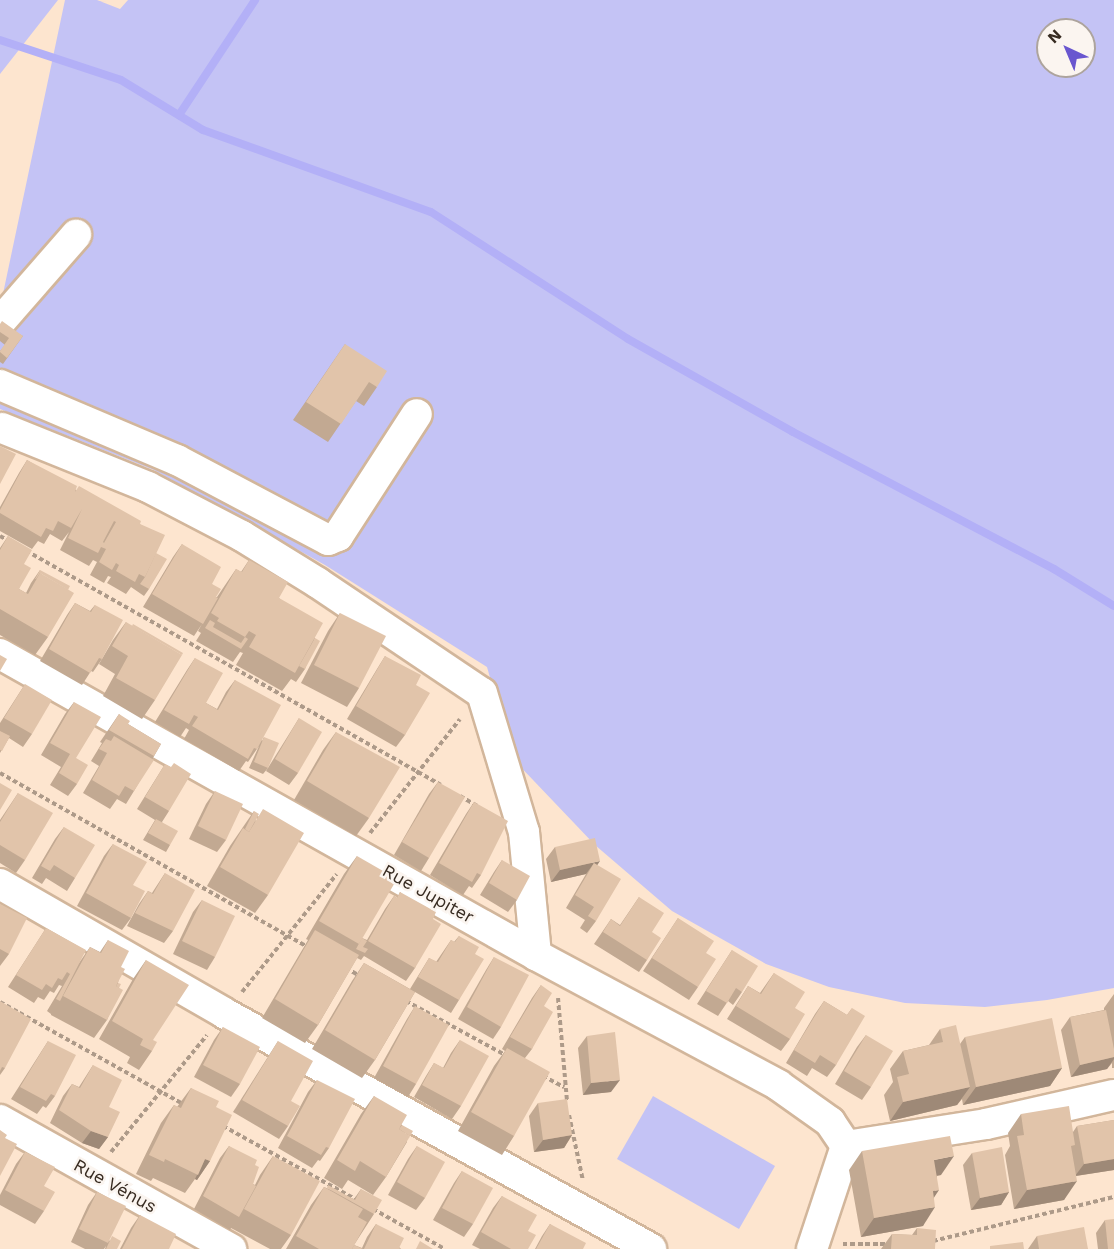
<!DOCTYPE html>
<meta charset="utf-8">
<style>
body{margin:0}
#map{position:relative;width:1114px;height:1249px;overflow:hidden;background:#fde5cf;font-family:"Work Sans",sans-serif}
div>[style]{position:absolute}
.green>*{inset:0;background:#c4c3f5}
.stream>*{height:8px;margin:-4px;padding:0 4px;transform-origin:4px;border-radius:4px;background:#b3b0f7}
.path>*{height:4px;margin-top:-2px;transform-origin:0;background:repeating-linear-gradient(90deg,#ad9a89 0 4.5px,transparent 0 7.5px)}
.roads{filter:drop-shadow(2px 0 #d2b69b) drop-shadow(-2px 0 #d2b69b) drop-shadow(0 2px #d2b69b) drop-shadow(0 -2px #d2b69b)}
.minor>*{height:30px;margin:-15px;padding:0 15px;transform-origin:15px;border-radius:15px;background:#fff}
.wall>*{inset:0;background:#c2a992}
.shaded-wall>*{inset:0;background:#9e8977}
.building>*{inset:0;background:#e1c4aa}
span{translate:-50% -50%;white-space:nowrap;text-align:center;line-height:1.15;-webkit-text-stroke:5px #fbf5f0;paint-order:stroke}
.street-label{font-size:18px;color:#372b21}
.north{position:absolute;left:1036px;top:18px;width:60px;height:60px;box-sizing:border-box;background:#fbf5f0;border:2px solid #ada49d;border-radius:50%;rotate:316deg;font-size:16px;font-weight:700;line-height:24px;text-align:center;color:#372b21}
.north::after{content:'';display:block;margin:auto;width:21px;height:27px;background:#6956cf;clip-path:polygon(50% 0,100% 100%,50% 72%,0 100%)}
</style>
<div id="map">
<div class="green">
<i style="clip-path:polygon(0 0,58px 0,0 74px)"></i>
<i style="clip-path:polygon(evenodd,65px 0,97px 0,120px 9px,128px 0,1114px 0,1114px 988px,1047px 1000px,985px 1007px,905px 1003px,829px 987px,766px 964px,672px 911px,595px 845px,513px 759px,487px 667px,325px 565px,154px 470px,0 409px,0 308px,65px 0,1048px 30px,1084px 30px,1084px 66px,1048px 66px,1048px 30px)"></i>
<i style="clip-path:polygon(653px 1096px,775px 1166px,739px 1229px,617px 1159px)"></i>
</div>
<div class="stream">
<i style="left:0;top:40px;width:127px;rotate:18.3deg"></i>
<i style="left:121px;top:80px;width:96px;rotate:31.4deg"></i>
<i style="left:203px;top:130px;width:242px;rotate:19.8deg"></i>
<i style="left:431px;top:212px;width:234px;rotate:32.8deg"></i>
<i style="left:628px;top:339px;width:189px;rotate:29.4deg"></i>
<i style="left:793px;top:432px;width:295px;rotate:27.7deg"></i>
<i style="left:1054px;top:569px;width:70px;rotate:31.7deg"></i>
<i style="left:179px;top:115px;width:138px;rotate:-56.5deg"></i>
</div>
<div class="path">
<i style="left:0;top:536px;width:506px;rotate:29.45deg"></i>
<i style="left:0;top:773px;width:353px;rotate:29.5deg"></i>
<i style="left:460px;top:796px;width:20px;rotate:30deg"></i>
<i style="left:370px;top:833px;width:145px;rotate:-51.7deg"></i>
<i style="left:346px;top:968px;width:16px;rotate:30deg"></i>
<i style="left:242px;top:992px;width:151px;rotate:-51.2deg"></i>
<i style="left:558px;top:998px;width:103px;rotate:85deg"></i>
<i style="left:406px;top:1001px;width:113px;rotate:28.6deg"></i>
<i style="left:0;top:1002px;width:210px;rotate:29.1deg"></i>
<i style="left:543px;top:1076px;width:24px;rotate:28deg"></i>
<i style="left:569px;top:1115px;width:67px;rotate:78deg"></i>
<i style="left:223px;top:1126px;width:155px;rotate:28.9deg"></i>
<i style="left:111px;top:1152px;width:151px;rotate:-50.6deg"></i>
<i style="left:373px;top:1209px;width:82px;rotate:29.1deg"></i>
<i style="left:933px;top:1241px;width:186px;rotate:-13.7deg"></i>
<i style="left:843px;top:1244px;width:46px"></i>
</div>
<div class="roads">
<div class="minor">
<i style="left:0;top:322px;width:116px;rotate:-48.9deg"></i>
<i style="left:0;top:385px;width:192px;rotate:23deg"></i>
<i style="left:177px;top:460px;width:171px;rotate:27.9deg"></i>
<i style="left:328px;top:540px;width:11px;rotate:-22deg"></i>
<i style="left:338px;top:536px;width:145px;rotate:-57.1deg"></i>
<i style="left:2px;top:428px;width:157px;rotate:22deg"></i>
<i style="left:148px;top:487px;width:106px;rotate:27.5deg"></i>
<i style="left:242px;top:536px;width:89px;rotate:31.7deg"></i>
<i style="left:318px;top:583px;width:197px;rotate:33.9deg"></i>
<i style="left:482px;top:693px;width:145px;rotate:73.2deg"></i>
<i style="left:524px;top:832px;width:124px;rotate:84.4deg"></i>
<i style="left:0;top:654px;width:615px;rotate:29.32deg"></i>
<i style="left:536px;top:955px;width:275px;rotate:28.2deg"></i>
<i style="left:778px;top:1085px;width:64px;rotate:35.4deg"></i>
<i style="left:830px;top:1122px;width:29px;rotate:56deg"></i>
<i style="left:0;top:884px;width:258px;rotate:29.9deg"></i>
<i style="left:224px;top:1013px;width:488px;rotate:28.9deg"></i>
<i style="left:0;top:1120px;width:265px;rotate:29.2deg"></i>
<i style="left:846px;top:1146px;width:142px;rotate:-8.9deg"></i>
<i style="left:986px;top:1124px;width:131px;rotate:-12.8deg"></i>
<i style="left:812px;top:1249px;width:108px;rotate:-71.7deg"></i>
</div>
</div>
<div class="wall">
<i style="clip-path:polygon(0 324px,23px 336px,3px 364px,0 362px,0 351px,5px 345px,0 341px)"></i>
<i style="clip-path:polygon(345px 344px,377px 387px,364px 406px,356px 401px,328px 442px,293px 420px)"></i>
<i style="clip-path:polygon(27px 460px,76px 490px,140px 524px,156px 553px,149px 589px,144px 596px,131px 587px,126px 594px,107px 583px,111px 577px,108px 576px,104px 583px,90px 575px,97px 562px,93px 560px,89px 566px,60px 550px,69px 532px,62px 541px,50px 534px,44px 544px,38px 541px,32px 549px,0 531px,0 507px,19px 473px)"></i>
<i style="clip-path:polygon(8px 536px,24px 564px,19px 589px,26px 593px,31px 583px,40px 570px,48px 637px,35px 655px,0 635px,0 548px)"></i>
<i style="clip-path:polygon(182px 544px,212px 584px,216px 597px,217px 597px,236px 569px,241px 572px,249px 560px,279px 598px,315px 638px,305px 669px,296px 682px,291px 679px,282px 691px,236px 665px,243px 653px,240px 652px,233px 662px,196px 641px,201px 633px,198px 631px,202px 624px,194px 636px,143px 607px,173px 557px)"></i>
<i style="clip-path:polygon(75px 603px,90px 611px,95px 605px,102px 659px,93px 672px,91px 671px,82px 685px,40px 661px,67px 615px)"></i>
<i style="clip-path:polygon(340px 613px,359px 688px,347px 707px,301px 683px,328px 631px)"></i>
<i style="clip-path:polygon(126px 622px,155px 700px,142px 719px,103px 696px,115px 674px,99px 664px,113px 640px)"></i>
<i style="clip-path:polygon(385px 656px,416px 685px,405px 735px,396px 747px,347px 719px,377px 669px)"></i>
<i style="clip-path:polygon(195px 658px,206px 703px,217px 709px,226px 692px,235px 680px,262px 741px,264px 737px,268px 768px,263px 774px,249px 768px,259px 746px,248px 762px,246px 761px,239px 771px,184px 739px,189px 730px,186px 728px,180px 737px,155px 722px,187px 670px)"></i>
<i style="clip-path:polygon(25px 684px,32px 734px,23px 747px,9px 738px,0 753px,0 723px)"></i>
<i style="clip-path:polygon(74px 702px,77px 784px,68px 796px,50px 785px,61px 767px,41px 755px,65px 714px)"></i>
<i style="clip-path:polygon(119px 714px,128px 724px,161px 744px,134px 791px,126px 804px,117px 799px,110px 809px,83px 793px,99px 766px,91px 761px,102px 743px,100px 742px)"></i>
<i style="clip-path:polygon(299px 718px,298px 773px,289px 785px,266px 771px,291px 731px)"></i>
<i style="clip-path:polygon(336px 732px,369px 818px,356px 836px,294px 800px,323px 750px)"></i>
<i style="clip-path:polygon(165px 764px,169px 811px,162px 822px,170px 845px,166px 852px,143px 840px,155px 820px,137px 809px)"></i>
<i style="clip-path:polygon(438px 782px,429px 858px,421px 871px,394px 855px,429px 794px)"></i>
<i style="clip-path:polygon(215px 791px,226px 840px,217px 852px,189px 839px,206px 804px)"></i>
<i style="clip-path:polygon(18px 793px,25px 860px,16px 873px,0 863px,0 820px)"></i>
<i style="clip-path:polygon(474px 802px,481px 875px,472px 888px,469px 886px,463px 895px,430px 875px,466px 814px)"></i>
<i style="clip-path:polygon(254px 811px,268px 895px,255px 913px,207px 886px,230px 846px)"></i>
<i style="clip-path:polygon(64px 827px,75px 878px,67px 891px,46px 878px,42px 884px,32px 878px,55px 839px)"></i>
<i style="clip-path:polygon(113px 844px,133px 885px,131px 918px,122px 930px,77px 906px,104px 856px)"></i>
<i style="clip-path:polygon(555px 847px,597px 865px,596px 921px,587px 933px,580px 928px,585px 920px,566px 908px,586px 874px,551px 882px,546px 859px)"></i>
<i style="clip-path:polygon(357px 856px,362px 938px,367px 940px,385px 909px,394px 896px,397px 898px,400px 892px,433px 919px,415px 968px,406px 981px,364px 956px,361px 960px,357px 958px,318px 1025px,305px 1043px,262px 1018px,308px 940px,306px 939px,344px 874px)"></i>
<i style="clip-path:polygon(502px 860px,517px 900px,508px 912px,480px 895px,494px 872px)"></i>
<i style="clip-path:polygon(165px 873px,173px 931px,164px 943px,127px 926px,139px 904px,148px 891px,152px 893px)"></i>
<i style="clip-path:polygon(639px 897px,652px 932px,647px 960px,639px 972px,594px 944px,611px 919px,620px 925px)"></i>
<i style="clip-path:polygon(202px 900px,215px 957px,207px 970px,173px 954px,193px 912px)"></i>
<i style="clip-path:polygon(0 904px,9px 954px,0 966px)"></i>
<i style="clip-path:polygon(678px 918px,698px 987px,689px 1000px,643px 971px)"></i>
<i style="clip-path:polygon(46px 928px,79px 963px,90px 947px,100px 952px,108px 940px,121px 967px,118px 983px,119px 988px,107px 1020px,94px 1038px,51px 1015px,51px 1014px,47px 1011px,62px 986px,59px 985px,54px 993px,50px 991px,44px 1000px,38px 997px,34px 1003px,8px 987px)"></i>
<i style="clip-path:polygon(459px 936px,475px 954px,459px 1000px,451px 1013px,415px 992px,375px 1060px,362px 1078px,312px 1049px,352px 981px,364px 963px,410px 989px,429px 958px,436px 962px,451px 940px,454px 942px)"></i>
<i style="clip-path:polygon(732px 950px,742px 992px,733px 1005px,728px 1001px,718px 1016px,697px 1004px)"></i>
<i style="clip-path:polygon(494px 957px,501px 1027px,493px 1039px,458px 1019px,486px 970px)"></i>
<i style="clip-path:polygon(146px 960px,153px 1040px,152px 1051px,139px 1070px,127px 1063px,130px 1057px,99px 1039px,133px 979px)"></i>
<i style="clip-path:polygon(774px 973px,795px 1008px,790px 1039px,781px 1051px,727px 1019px,748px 986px,760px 993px)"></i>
<i style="clip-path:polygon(541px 985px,544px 1006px,532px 1049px,525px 1058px,514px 1136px,502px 1155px,458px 1131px,494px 1066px,505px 1051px,502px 1049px,532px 998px)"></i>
<i style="clip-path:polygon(1114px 994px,1114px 1068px,1112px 1068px,1112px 1063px,1107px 1069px,1071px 1077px,1061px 1030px,1070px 1017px,1104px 1010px,1104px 1008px)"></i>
<i style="clip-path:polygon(0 1001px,5px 1068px,0 1075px)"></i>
<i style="clip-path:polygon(824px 1001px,847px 1015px,852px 1008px,836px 1065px,827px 1077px,812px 1068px,807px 1076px,786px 1063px,815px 1014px)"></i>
<i style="clip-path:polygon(415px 1006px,416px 1084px,408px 1097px,374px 1078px,407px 1019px)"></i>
<i style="clip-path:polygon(223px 1027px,240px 1084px,231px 1097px,194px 1077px,214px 1040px)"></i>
<i style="clip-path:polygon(940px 1029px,960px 1044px,965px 1037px,1062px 1068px,1050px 1086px,963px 1105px,962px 1099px,957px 1105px,890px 1121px,884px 1095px,893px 1082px,890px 1069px,903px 1051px,929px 1045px)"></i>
<i style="clip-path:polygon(866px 1035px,871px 1087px,862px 1100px,835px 1084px,857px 1047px)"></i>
<i style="clip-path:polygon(587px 1036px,611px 1092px,583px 1095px,578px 1048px)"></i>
<i style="clip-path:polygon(460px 1040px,461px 1106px,452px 1119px,414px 1097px,426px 1076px,434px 1063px,443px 1068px,451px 1053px)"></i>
<i style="clip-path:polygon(48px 1041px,55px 1096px,46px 1108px,43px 1106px,37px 1114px,11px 1099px)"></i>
<i style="clip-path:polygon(278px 1041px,291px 1101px,288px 1126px,279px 1139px,233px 1112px)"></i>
<i style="clip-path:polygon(93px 1065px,109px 1107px,108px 1137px,99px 1149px,82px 1143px,50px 1123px,63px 1096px,72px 1084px,79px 1087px)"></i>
<i style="clip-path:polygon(317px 1080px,329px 1148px,320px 1161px,318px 1160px,312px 1168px,278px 1148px,308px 1092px)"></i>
<i style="clip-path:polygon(191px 1088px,216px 1107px,210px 1161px,197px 1180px,195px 1179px,185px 1193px,153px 1178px,151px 1181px,136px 1174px,161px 1123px,174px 1105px,177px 1107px)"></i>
<i style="clip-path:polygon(374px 1096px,402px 1125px,407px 1142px,386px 1177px,373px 1195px,348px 1180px,342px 1189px,324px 1178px,361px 1114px)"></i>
<i style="clip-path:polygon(538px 1103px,572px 1135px,564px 1148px,534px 1152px,529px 1116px)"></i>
<i style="clip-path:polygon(1021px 1114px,1073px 1132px,1077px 1126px,1114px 1120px,1114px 1170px,1076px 1176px,1064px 1200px,1014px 1209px,1005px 1155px,1010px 1146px,1008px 1133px)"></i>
<i style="clip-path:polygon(229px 1146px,255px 1165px,253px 1184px,255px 1185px,260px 1175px,273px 1156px,291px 1235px,281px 1249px,270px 1249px,231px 1228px,230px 1230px,194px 1209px,220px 1158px)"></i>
<i style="clip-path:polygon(417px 1146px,425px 1198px,416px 1210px,388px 1195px,408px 1159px)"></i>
<i style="clip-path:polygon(862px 1151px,941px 1175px,937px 1176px,934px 1198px,923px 1226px,861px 1237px,849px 1170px)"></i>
<i style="clip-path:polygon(25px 1152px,44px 1186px,44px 1211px,35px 1224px,0 1205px,0 1195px,16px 1164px)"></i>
<i style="clip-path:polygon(972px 1153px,1009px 1192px,1001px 1205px,971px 1210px,963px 1165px)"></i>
<i style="clip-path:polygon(462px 1171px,473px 1224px,464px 1237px,433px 1220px,454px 1183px)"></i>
<i style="clip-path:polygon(324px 1187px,354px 1199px,361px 1189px,374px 1214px,354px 1245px,362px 1248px,367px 1237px,376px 1224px,401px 1249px,286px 1249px,311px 1205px)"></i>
<i style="clip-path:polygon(97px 1192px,109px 1240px,117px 1249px,105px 1249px,106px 1246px,104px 1249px,85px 1249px,71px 1242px,88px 1205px)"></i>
<i style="clip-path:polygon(502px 1196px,528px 1231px,528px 1249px,480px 1249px,472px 1245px,493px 1208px)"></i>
<i style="clip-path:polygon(140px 1215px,169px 1249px,120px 1249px,131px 1228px)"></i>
<i style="clip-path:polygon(1105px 1220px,1114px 1249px,1098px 1249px,1096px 1233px)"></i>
<i style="clip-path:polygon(550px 1224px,583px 1249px,535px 1249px,542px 1236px)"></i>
<i style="clip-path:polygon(917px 1228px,935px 1249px,881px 1249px,892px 1234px,912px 1235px)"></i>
<i style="clip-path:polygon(1037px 1236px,1088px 1249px,1028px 1249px)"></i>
</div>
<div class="shaded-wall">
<i style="clip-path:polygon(600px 861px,592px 873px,594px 863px,586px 874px,551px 882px,560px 870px)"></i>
<i style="clip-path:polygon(1114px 1057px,1114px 1059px,1107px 1069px,1071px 1077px,1080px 1065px)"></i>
<i style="clip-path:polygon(1062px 1068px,1050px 1086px,963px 1105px,976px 1087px)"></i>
<i style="clip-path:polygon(620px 1080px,611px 1092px,583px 1095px,591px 1083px)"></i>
<i style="clip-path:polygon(970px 1087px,957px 1105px,890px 1121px,903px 1102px)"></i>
<i style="clip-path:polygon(91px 1131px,108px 1137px,99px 1149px,82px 1143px)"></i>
<i style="clip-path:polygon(572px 1135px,564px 1148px,534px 1152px,543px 1140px)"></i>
<i style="clip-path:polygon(954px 1156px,941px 1175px,921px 1178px,934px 1160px)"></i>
<i style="clip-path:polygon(205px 1159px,210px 1161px,197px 1180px,195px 1179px)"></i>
<i style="clip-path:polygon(1114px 1159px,1114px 1170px,1075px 1176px,1084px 1164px)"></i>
<i style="clip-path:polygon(1077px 1181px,1064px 1200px,1014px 1209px,1027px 1190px)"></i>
<i style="clip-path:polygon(939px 1190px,927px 1208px,933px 1191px)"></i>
<i style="clip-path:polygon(1009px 1192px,1001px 1205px,971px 1210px,980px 1198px)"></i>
<i style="clip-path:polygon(935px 1207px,923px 1226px,861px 1237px,874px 1218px)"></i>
</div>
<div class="building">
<i style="clip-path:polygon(2px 321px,23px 336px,7px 358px,0 352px,0 351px,9px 338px,0 332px,0 324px)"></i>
<i style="clip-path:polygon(345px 344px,387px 371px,377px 387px,369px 382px,341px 424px,306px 402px)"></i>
<i style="clip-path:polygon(0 446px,16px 454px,0 484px)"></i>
<i style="clip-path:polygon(evenodd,27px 460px,77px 486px,75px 492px,79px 486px,141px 521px,140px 524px,165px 535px,145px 577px,139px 574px,135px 582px,116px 571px,119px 565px,116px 563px,112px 570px,99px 562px,106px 549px,101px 547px,98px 553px,68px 538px,82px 509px,71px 528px,58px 521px,53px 531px,46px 528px,41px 537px,0 513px,0 510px,27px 460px,114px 521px,116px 522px,104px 543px,103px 542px,114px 521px)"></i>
<i style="clip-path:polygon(8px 536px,32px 550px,24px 564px,31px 568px,19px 589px,28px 594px,40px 573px,74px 593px,48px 637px,0 609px,0 550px)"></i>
<i style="clip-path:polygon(182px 544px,221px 567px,212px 584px,221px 589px,216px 597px,218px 598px,203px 624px,152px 594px)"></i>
<i style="clip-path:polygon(156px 553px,167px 559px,149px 589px,140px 584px,145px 577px)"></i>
<i style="clip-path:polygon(249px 560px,288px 582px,279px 598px,323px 623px,295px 673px,249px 647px,256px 635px,249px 631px,245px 637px,217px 621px,219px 618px,211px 613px,236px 569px,242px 572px)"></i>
<i style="clip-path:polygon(40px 570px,70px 586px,68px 590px,40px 573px,36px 579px,35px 579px)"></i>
<i style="clip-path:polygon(75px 603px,91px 612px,95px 605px,123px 620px,102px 659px,99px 658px,90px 673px,49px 649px)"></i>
<i style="clip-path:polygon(340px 613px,386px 636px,359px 688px,314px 665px)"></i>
<i style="clip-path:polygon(210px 620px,215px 623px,213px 627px,241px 643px,245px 637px,248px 639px,241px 649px,205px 628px)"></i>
<i style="clip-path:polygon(126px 622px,182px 655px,155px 700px,116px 678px,128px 656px,112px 646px)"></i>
<i style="clip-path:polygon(133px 624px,183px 653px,179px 661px,182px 655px,132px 626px)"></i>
<i style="clip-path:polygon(315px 638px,320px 641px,305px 669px,299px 666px)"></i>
<i style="clip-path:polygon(0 655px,7px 659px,0 671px)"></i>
<i style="clip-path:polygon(385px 656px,421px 675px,416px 685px,430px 693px,405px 735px,356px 706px)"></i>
<i style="clip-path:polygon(195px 658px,223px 673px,206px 703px,218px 710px,235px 680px,281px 705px,257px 749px,254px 748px,248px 759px,192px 726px,198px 717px,194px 715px,189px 724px,164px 710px)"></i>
<i style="clip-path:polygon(25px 684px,52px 700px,32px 734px,4px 718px)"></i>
<i style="clip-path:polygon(74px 702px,101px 717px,76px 758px,88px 765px,77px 784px,59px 773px,70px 754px,50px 743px)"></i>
<i style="clip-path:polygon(119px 714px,130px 721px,128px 724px,161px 744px,154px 756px,109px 730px)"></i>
<i style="clip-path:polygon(299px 718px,322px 732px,298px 773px,275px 759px)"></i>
<i style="clip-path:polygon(0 731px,10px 736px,2px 751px,0 750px)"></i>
<i style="clip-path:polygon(336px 732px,400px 767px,369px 818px,307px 781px)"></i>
<i style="clip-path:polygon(114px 736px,154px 760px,134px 791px,125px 786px,119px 796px,92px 780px,107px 753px,99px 749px,106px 739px,111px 741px)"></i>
<i style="clip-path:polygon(264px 737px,279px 743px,268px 768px,254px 762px)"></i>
<i style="clip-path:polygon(174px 763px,191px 774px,169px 811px,145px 797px,165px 764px,171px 767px)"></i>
<i style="clip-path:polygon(438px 782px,465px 797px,429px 858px,402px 842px)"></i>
<i style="clip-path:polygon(0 783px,12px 790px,0 810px)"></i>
<i style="clip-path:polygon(215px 791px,243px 804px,226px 840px,198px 826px)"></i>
<i style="clip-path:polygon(18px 793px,53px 813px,25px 860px,0 845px,0 822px)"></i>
<i style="clip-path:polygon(474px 802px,508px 821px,481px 875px,477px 873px,472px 882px,439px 863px)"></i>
<i style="clip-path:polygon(263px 809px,304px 833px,268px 895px,220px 867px,243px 828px,249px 832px)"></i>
<i style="clip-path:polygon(254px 811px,259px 814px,249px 832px,245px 829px)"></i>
<i style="clip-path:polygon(156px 819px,178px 831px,170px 845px,148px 833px)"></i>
<i style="clip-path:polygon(64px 827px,95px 845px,75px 878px,54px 865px,50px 871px,41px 866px)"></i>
<i style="clip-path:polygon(595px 838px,600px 861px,560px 870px,555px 847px)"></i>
<i style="clip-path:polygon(113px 844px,147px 862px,133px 885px,145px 891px,131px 918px,86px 893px)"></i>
<i style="clip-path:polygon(357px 856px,397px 879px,359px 944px,319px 921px)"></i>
<i style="clip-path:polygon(502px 860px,530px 876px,517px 900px,489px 883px)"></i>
<i style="clip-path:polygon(594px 863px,621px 879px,596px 921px,588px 916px,594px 907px,575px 895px)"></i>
<i style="clip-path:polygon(165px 873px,195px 890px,173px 931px,135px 913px,148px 891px,153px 894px)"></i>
<i style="clip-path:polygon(400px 892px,436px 912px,433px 919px,441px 924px,415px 968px,368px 941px,394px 896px,397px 898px)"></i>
<i style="clip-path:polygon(639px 897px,664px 913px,652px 932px,661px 938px,647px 960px,603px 932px,611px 919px,620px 926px)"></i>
<i style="clip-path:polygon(202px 900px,235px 916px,215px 957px,182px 941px)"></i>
<i style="clip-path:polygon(0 904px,27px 918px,9px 954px,0 949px)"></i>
<i style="clip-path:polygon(678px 918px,714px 941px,706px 953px,716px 959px,698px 987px,652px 958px)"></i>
<i style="clip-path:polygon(46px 928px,86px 950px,60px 1001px,56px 999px,70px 974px,67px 972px,62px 980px,58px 978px,52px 988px,46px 984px,42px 990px,16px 975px)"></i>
<i style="clip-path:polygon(315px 930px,359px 955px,318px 1025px,275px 999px)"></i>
<i style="clip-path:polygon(459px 936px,479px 947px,475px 954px,484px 959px,459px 1000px,418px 977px,429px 958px,438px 962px,451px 940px,455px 942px)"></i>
<i style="clip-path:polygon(362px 938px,367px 941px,363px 947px,368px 949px,365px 953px,356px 949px)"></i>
<i style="clip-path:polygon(108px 940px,129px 951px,121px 967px,125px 969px,116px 986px,123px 990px,107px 1020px,63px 996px,90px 947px,101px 953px)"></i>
<i style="clip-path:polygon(732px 950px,758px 966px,742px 992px,736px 988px,727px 1003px,706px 991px)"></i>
<i style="clip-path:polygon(494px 957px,529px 975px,501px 1027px,467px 1007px)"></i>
<i style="clip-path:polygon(146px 960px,189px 985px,153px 1040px,157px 1042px,152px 1051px,140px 1045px,143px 1039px,112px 1021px)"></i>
<i style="clip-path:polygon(364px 963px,415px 992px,375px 1060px,325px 1030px)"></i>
<i style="clip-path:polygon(774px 973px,805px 992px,795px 1008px,805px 1014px,790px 1039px,736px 1006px,748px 986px,761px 994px)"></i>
<i style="clip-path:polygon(118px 983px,121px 984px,119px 988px,116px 986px)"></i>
<i style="clip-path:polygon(541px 985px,552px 993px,544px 1006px,553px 1012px,532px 1049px,510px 1037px)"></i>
<i style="clip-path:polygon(0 1001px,31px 1019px,5px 1068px,2px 1067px,0 1071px)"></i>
<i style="clip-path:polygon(824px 1001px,847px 1015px,852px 1008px,865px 1016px,836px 1065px,820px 1055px,815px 1063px,794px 1050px)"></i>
<i style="clip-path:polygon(415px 1006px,449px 1025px,416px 1084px,383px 1066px)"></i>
<i style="clip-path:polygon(1106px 1010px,1114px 1049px,1114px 1057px,1080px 1065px,1070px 1017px)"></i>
<i style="clip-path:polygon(1052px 1018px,1062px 1068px,976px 1087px,965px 1037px)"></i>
<i style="clip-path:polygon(956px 1025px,970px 1087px,903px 1102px,897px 1077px,909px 1074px,903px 1051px,943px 1042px,940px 1029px)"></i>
<i style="clip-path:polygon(223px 1027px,260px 1047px,240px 1084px,203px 1065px)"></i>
<i style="clip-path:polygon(615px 1032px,620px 1080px,591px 1083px,587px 1036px)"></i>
<i style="clip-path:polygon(866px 1035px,893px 1051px,871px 1087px,844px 1071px)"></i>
<i style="clip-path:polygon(460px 1040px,489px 1056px,461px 1106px,422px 1085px,434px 1063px,444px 1068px)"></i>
<i style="clip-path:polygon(48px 1041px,76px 1055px,55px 1096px,51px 1094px,46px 1101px,20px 1087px)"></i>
<i style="clip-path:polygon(278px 1041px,313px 1061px,291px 1101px,300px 1106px,288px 1126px,242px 1100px)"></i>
<i style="clip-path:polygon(507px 1048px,550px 1072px,514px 1136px,471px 1112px)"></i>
<i style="clip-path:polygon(93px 1065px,122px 1080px,109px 1107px,120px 1112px,108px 1137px,91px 1131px,59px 1110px,72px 1084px,80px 1088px)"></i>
<i style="clip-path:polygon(317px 1080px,355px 1099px,329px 1148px,326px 1147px,321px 1155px,287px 1136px)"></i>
<i style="clip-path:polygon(191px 1088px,219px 1101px,216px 1107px,232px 1115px,210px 1161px,205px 1159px,198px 1175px,165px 1159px,164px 1162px,149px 1155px,174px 1105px,181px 1108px)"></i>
<i style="clip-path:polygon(374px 1096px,407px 1115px,399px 1129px,410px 1136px,386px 1177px,360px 1161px,355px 1171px,337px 1160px)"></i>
<i style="clip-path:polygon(567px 1099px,572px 1135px,543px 1140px,538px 1103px)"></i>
<i style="clip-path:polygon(1069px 1106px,1075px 1145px,1071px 1146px,1077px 1181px,1027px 1190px,1017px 1136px,1024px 1135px,1021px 1114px)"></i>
<i style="clip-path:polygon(1114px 1120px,1114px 1159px,1084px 1164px,1077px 1126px)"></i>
<i style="clip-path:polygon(402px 1125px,413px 1131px,407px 1142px,410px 1136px,399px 1129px)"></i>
<i style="clip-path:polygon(0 1130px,7px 1135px,5px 1138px,17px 1144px,0 1176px)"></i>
<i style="clip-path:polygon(950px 1136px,954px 1156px,934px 1160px,939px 1190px,933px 1191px,935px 1207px,874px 1218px,862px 1151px)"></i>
<i style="clip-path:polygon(229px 1146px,257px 1160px,255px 1165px,259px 1167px,253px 1184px,256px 1186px,239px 1217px,203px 1196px)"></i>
<i style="clip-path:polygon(417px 1146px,445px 1162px,425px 1198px,397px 1182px)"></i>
<i style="clip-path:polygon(1002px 1147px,1009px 1192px,980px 1198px,972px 1153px)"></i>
<i style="clip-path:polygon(25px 1152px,55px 1167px,44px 1186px,55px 1192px,44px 1211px,5px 1190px)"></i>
<i style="clip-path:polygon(273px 1156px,320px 1181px,291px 1235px,244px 1209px)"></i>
<i style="clip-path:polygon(462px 1171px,493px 1188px,473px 1224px,442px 1208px)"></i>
<i style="clip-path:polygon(328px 1185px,355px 1200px,361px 1189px,382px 1200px,374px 1214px,327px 1188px)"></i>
<i style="clip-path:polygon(324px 1187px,363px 1209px,358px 1217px,367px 1222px,352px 1249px,319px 1249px,296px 1236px)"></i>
<i style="clip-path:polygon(97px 1192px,126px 1206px,108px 1243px,79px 1229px)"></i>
<i style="clip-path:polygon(502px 1196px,537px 1215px,528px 1231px,536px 1235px,528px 1249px,511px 1249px,481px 1232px)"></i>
<i style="clip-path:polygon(140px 1215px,176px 1234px,169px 1249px,122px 1249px)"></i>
<i style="clip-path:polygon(1114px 1219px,1114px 1249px,1108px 1249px,1105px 1220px)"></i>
<i style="clip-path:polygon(376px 1224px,404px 1238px,399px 1248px,401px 1249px,364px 1249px)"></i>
<i style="clip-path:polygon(550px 1224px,586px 1243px,583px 1249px,536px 1249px)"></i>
<i style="clip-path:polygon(1084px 1227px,1088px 1249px,1039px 1249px,1037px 1236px)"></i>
<i style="clip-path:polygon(917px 1228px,936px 1230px,935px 1249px,891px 1249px,892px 1234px,917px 1235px)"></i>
<i style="clip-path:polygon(112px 1236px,121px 1241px,117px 1249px,106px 1249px)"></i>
<i style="clip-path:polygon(420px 1241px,433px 1249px,416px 1249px)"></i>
<i style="clip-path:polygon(1023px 1242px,1024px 1249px,990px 1249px,990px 1246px)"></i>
<i style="clip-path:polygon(354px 1245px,363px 1249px,352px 1249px)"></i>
</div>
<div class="street-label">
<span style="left:428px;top:894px;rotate:29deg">Rue Jupiter</span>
<span style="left:115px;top:1186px;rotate:29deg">Rue Vénus</span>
</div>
<div class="north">N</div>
</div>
